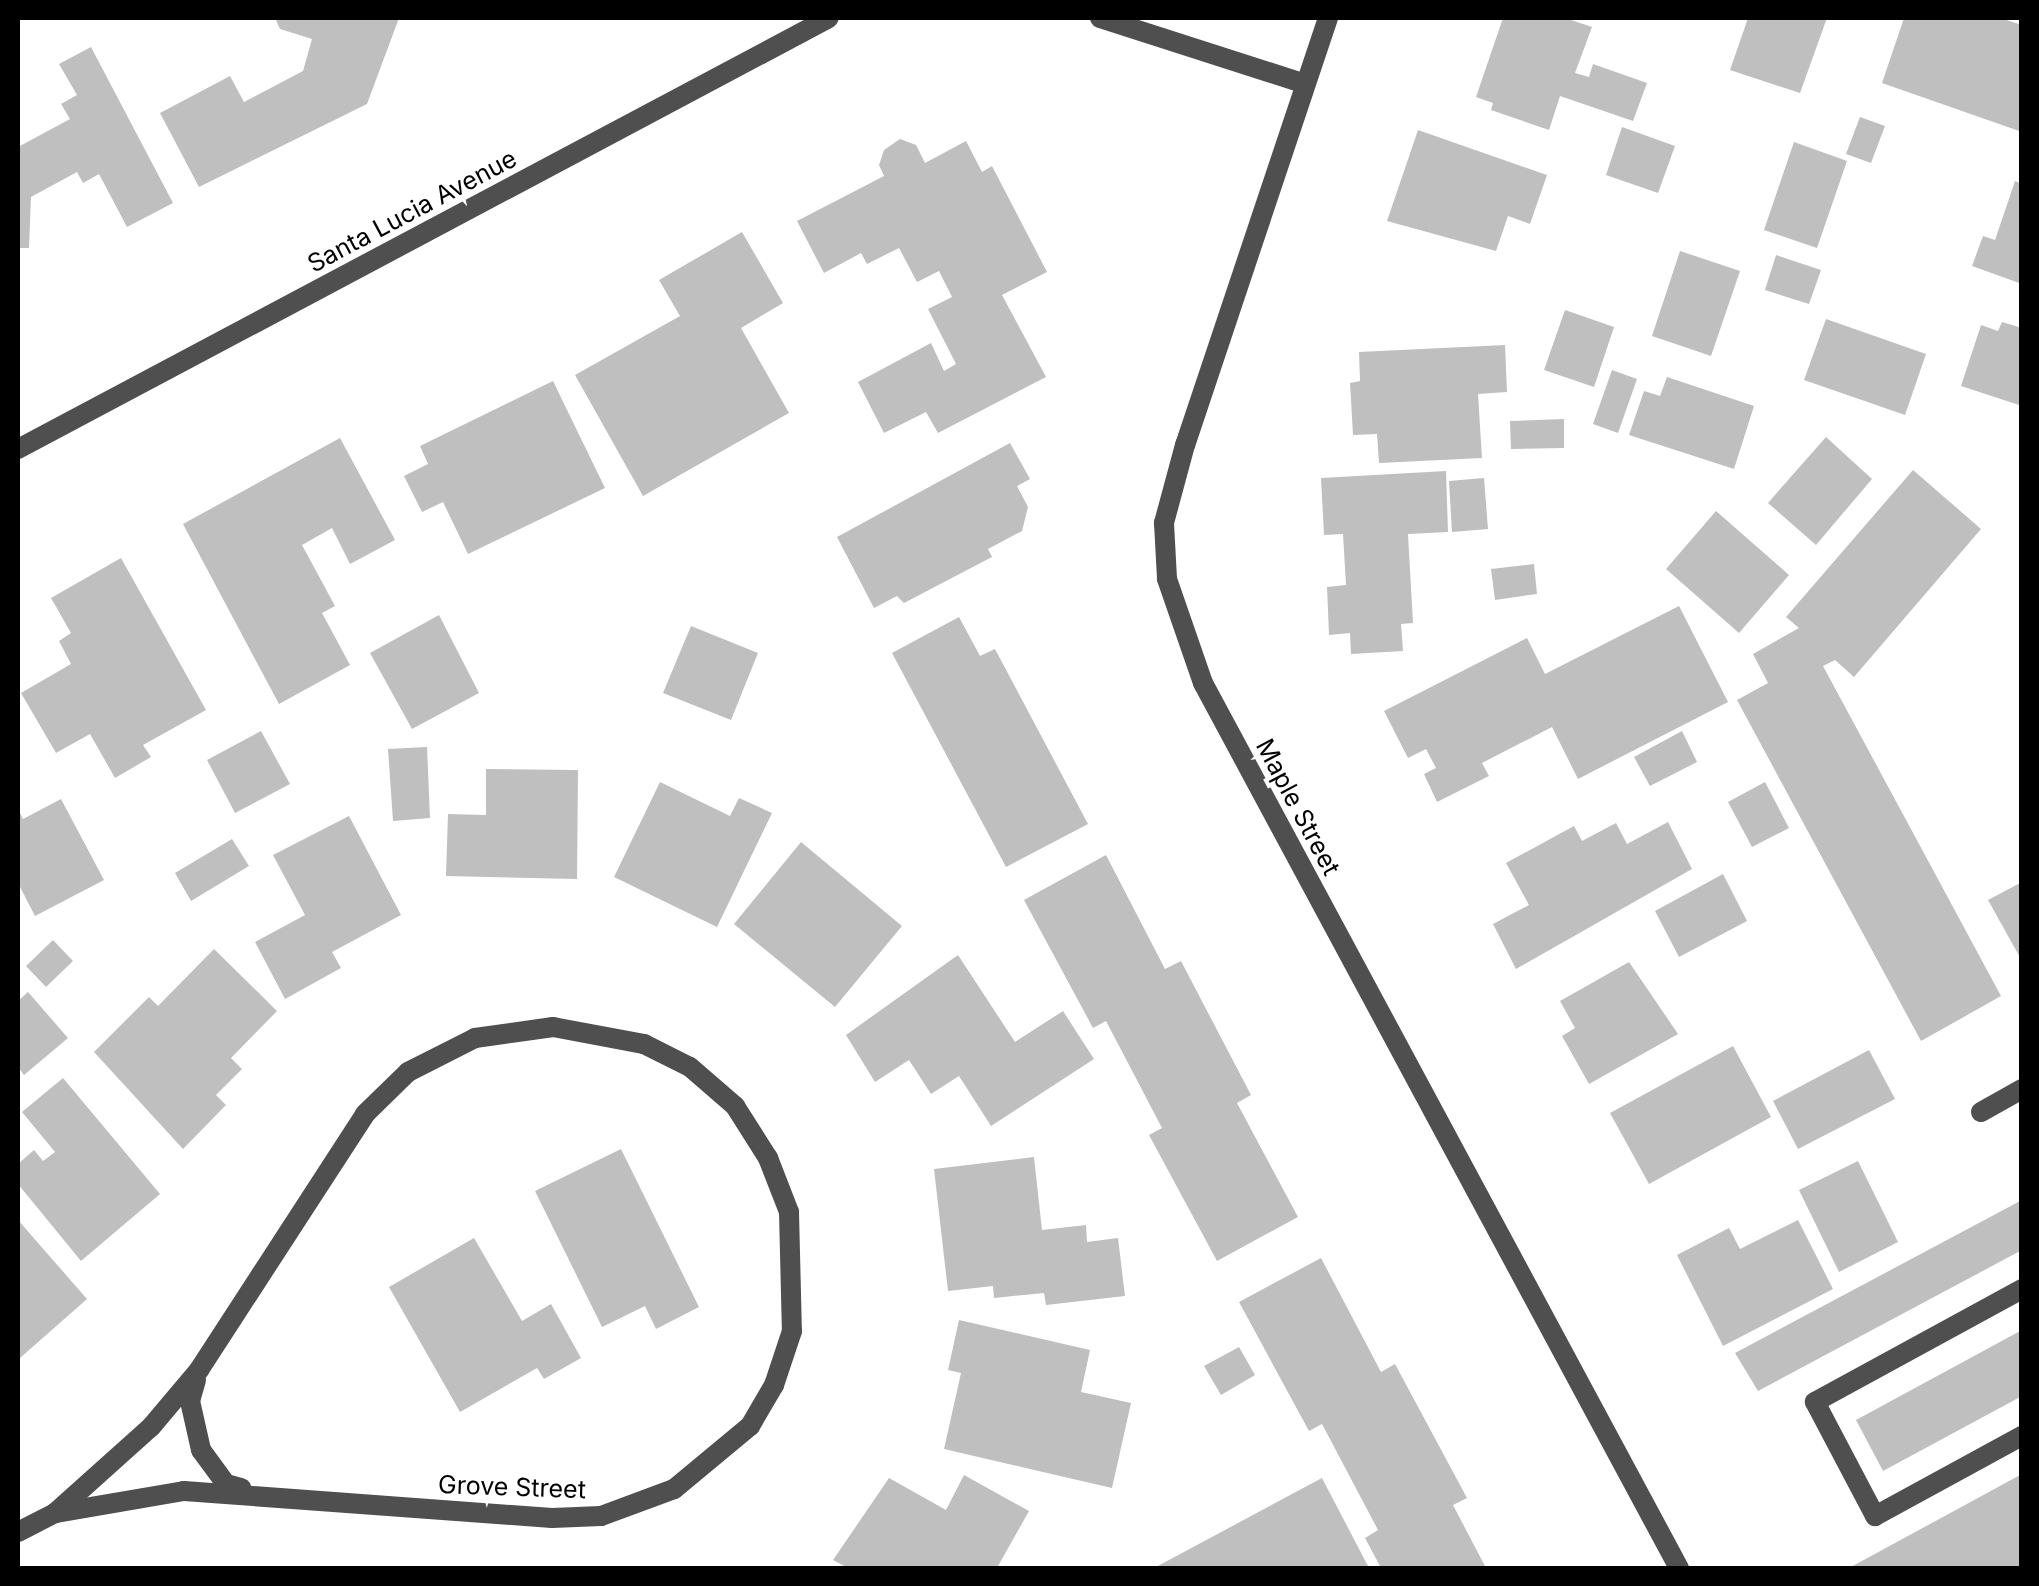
<!DOCTYPE html>
<style>
body{margin:0}
#map{position:relative;width:2039px;height:1586px;overflow:hidden;background:#fff;font-family:Inter,sans-serif}
div>[style]{position:absolute}
.building>*{inset:0;background:#bfbfbf}
.lane>*{height:20px;margin:-10px;padding:0 10px;transform-origin:10px;border-radius:10px;background:#4f4f4f}
.street>*{height:20px;margin:-10px;padding:0 10px;transform-origin:10px;border-radius:10px;background:#4f4f4f}
span{translate:-50% -50%;white-space:nowrap;text-align:center;line-height:1.15;-webkit-text-stroke:8px #fff;paint-order:stroke}
.street-label{font-size:25px;color:#000}
.frame{position:absolute;inset:0;border:20px solid #000;pointer-events:none}
</style>
<div id="map">
<div class="building">
<i style="clip-path:polygon(275px 18px,399px 18px,367px 104px,199px 187px,160px 113px,230px 76px,244px 102px,303px 71px,312px 39px,280px 29px)"></i>
<i style="clip-path:polygon(1503px 18px,1565px 18px,1592px 27px,1575px 73px,1589px 77px,1593px 64px,1647px 83px,1633px 121px,1560px 96px,1549px 130px,1491px 110px,1493px 103px,1476px 97px)"></i>
<i style="clip-path:polygon(1748px 18px,1827px 18px,1800px 93px,1730px 70px)"></i>
<i style="clip-path:polygon(1904px 18px,2000px 18px,2022px 25px,2022px 132px,1882px 83px)"></i>
<i style="clip-path:polygon(91px 47px,173px 203px,127px 227px,99px 174px,83px 183px,77px 172px,31px 197px,29px 248px,18px 248px,18px 147px,70px 119px,61px 104px,77px 95px,59px 64px)"></i>
<i style="clip-path:polygon(1860px 117px,1885px 126px,1871px 163px,1846px 154px)"></i>
<i style="clip-path:polygon(1622px 127px,1675px 146px,1658px 193px,1606px 175px)"></i>
<i style="clip-path:polygon(1418px 130px,1547px 175px,1530px 224px,1508px 216px,1496px 251px,1387px 221px)"></i>
<i style="clip-path:polygon(900px 139px,916px 145px,925px 163px,966px 141px,982px 172px,992px 166px,1047px 272px,1002px 295px,1046px 377px,938px 433px,926px 412px,884px 433px,858px 382px,931px 343px,944px 371px,956px 364px,928px 309px,952px 297px,939px 271px,917px 282px,899px 248px,867px 264px,861px 253px,824px 273px,797px 221px,884px 176px,879px 165px,884px 150px)"></i>
<i style="clip-path:polygon(1794px 142px,1847px 161px,1817px 248px,1764px 230px)"></i>
<i style="clip-path:polygon(2015px 181px,2022px 184px,2022px 284px,1972px 266px,1983px 236px,1995px 240px)"></i>
<i style="clip-path:polygon(742px 232px,783px 303px,741px 328px,789px 413px,643px 496px,575px 375px,680px 316px,659px 280px)"></i>
<i style="clip-path:polygon(1680px 251px,1740px 271px,1711px 356px,1652px 336px)"></i>
<i style="clip-path:polygon(1776px 255px,1821px 270px,1809px 304px,1765px 290px)"></i>
<i style="clip-path:polygon(1565px 310px,1614px 327px,1594px 387px,1544px 370px)"></i>
<i style="clip-path:polygon(1826px 319px,1926px 354px,1905px 415px,1804px 380px)"></i>
<i style="clip-path:polygon(2002px 322px,2022px 328px,2022px 406px,1961px 386px,1981px 325px,1998px 331px)"></i>
<i style="clip-path:polygon(1505px 345px,1507px 392px,1478px 394px,1482px 458px,1379px 463px,1377px 434px,1353px 435px,1350px 383px,1360px 381px,1359px 352px)"></i>
<i style="clip-path:polygon(1612px 370px,1637px 379px,1618px 433px,1593px 424px)"></i>
<i style="clip-path:polygon(1667px 377px,1754px 406px,1734px 469px,1629px 435px,1644px 391px,1660px 396px)"></i>
<i style="clip-path:polygon(553px 381px,605px 488px,468px 554px,443px 502px,422px 512px,404px 476px,428px 464px,420px 446px)"></i>
<i style="clip-path:polygon(1564px 419px,1564px 448px,1511px 449px,1510px 421px)"></i>
<i style="clip-path:polygon(1826px 437px,1872px 479px,1816px 545px,1768px 503px)"></i>
<i style="clip-path:polygon(340px 438px,395px 540px,350px 564px,332px 528px,302px 545px,335px 606px,322px 613px,350px 665px,279px 704px,183px 524px)"></i>
<i style="clip-path:polygon(1010px 443px,1030px 479px,1017px 486px,1028px 507px,1022px 531px,988px 549px,992px 557px,904px 603px,897px 596px,874px 608px,837px 537px)"></i>
<i style="clip-path:polygon(1913px 470px,1981px 529px,1854px 677px,1835px 660px,1823px 666px,2001px 996px,1921px 1041px,1737px 700px,1768px 683px,1753px 654px,1799px 628px,1786px 617px)"></i>
<i style="clip-path:polygon(1446px 471px,1448px 532px,1408px 534px,1413px 623px,1401px 624px,1403px 651px,1351px 654px,1350px 633px,1329px 635px,1327px 587px,1346px 585px,1343px 534px,1324px 535px,1321px 478px)"></i>
<i style="clip-path:polygon(1484px 478px,1488px 529px,1452px 532px,1449px 481px)"></i>
<i style="clip-path:polygon(1716px 511px,1789px 575px,1739px 633px,1666px 569px)"></i>
<i style="clip-path:polygon(121px 558px,206px 710px,143px 745px,151px 757px,115px 778px,90px 734px,56px 753px,21px 693px,71px 664px,59px 641px,71px 633px,51px 598px)"></i>
<i style="clip-path:polygon(1534px 564px,1537px 594px,1495px 600px,1491px 569px)"></i>
<i style="clip-path:polygon(1679px 606px,1728px 702px,1578px 779px,1552px 727px,1482px 763px,1489px 776px,1437px 802px,1424px 774px,1436px 768px,1426px 749px,1408px 758px,1384px 711px,1527px 638px,1545px 674px)"></i>
<i style="clip-path:polygon(439px 615px,479px 693px,412px 729px,370px 653px)"></i>
<i style="clip-path:polygon(959px 617px,980px 656px,995px 649px,1088px 824px,1006px 867px,892px 653px)"></i>
<i style="clip-path:polygon(691px 626px,758px 653px,731px 720px,663px 693px)"></i>
<i style="clip-path:polygon(261px 731px,290px 784px,235px 813px,207px 760px)"></i>
<i style="clip-path:polygon(1682px 731px,1697px 762px,1650px 786px,1634px 757px)"></i>
<i style="clip-path:polygon(427px 747px,430px 818px,393px 821px,388px 749px)"></i>
<i style="clip-path:polygon(486px 769px,578px 770px,577px 879px,446px 876px,448px 814px,486px 815px)"></i>
<i style="clip-path:polygon(660px 782px,730px 816px,739px 798px,772px 813px,717px 927px,614px 877px)"></i>
<i style="clip-path:polygon(1765px 782px,1789px 828px,1752px 847px,1728px 802px)"></i>
<i style="clip-path:polygon(61px 799px,104px 880px,35px 916px,18px 883px,18px 809px,23px 819px)"></i>
<i style="clip-path:polygon(349px 816px,401px 915px,332px 952px,341px 968px,285px 999px,255px 942px,305px 915px,273px 855px)"></i>
<i style="clip-path:polygon(1668px 822px,1692px 869px,1516px 969px,1493px 924px,1529px 905px,1506px 863px,1574px 826px,1582px 841px,1616px 823px,1627px 844px)"></i>
<i style="clip-path:polygon(232px 839px,249px 866px,191px 901px,175px 873px)"></i>
<i style="clip-path:polygon(801px 842px,902px 926px,835px 1007px,734px 924px)"></i>
<i style="clip-path:polygon(1106px 855px,1165px 969px,1181px 961px,1251px 1095px,1237px 1103px,1298px 1217px,1217px 1261px,1149px 1135px,1162px 1128px,1106px 1021px,1093px 1028px,1024px 900px)"></i>
<i style="clip-path:polygon(1723px 874px,1747px 921px,1679px 957px,1655px 911px)"></i>
<i style="clip-path:polygon(2022px 882px,2022px 961px,1988px 900px)"></i>
<i style="clip-path:polygon(53px 940px,73px 961px,46px 987px,26px 966px)"></i>
<i style="clip-path:polygon(214px 949px,277px 1011px,231px 1058px,242px 1069px,216px 1095px,226px 1105px,183px 1149px,94px 1052px,149px 997px,158px 1006px)"></i>
<i style="clip-path:polygon(958px 955px,1015px 1042px,1063px 1011px,1094px 1059px,991px 1126px,959px 1076px,931px 1094px,909px 1060px,875px 1082px,846px 1035px)"></i>
<i style="clip-path:polygon(1629px 962px,1678px 1034px,1589px 1084px,1562px 1036px,1575px 1028px,1560px 1001px)"></i>
<i style="clip-path:polygon(28px 992px,68px 1038px,24px 1075px,18px 1067px,18px 1001px)"></i>
<i style="clip-path:polygon(1733px 1046px,1771px 1117px,1649px 1184px,1610px 1113px)"></i>
<i style="clip-path:polygon(1869px 1050px,1895px 1099px,1798px 1149px,1773px 1101px)"></i>
<i style="clip-path:polygon(63px 1078px,160px 1194px,81px 1261px,18px 1184px,18px 1164px,34px 1150px,43px 1161px,55px 1152px,22px 1112px)"></i>
<i style="clip-path:polygon(621px 1149px,699px 1307px,656px 1329px,645px 1306px,602px 1327px,535px 1191px)"></i>
<i style="clip-path:polygon(1034px 1157px,1042px 1230px,1086px 1225px,1087px 1242px,1118px 1238px,1125px 1296px,1046px 1305px,1044px 1293px,994px 1298px,993px 1286px,948px 1291px,934px 1169px)"></i>
<i style="clip-path:polygon(1858px 1161px,1898px 1242px,1839px 1272px,1799px 1190px)"></i>
<i style="clip-path:polygon(2022px 1200px,2022px 1250px,1758px 1391px,1735px 1353px)"></i>
<i style="clip-path:polygon(18px 1220px,87px 1299px,20px 1358px,18px 1355px)"></i>
<i style="clip-path:polygon(1798px 1220px,1833px 1289px,1723px 1346px,1677px 1255px,1729px 1228px,1740px 1249px)"></i>
<i style="clip-path:polygon(474px 1238px,522px 1321px,551px 1304px,581px 1358px,544px 1379px,537px 1368px,460px 1412px,389px 1287px)"></i>
<i style="clip-path:polygon(1321px 1258px,1381px 1372px,1395px 1364px,1467px 1498px,1453px 1505px,1486px 1568px,1381px 1568px,1365px 1538px,1378px 1530px,1322px 1424px,1309px 1431px,1239px 1302px)"></i>
<i style="clip-path:polygon(959px 1320px,1090px 1350px,1081px 1392px,1131px 1403px,1112px 1488px,944px 1449px,961px 1373px,948px 1370px)"></i>
<i style="clip-path:polygon(2022px 1330px,2022px 1396px,1883px 1471px,1856px 1420px)"></i>
<i style="clip-path:polygon(1239px 1347px,1255px 1375px,1221px 1395px,1204px 1366px)"></i>
<i style="clip-path:polygon(2022px 1474px,2022px 1568px,1849px 1568px)"></i>
<i style="clip-path:polygon(964px 1475px,1029px 1511px,997px 1568px,848px 1568px,833px 1560px,889px 1478px,946px 1510px)"></i>
<i style="clip-path:polygon(1322px 1478px,1369px 1568px,1154px 1568px)"></i>
</div>
<div class="lane">
<i style="left:1981px;top:1112px;width:47px;rotate:-29.3deg"></i>
<i style="left:2022px;top:1289px;width:236px;rotate:151.4deg"></i>
<i style="left:1815px;top:1402px;width:129px;rotate:62.2deg"></i>
<i style="left:1875px;top:1516px;width:167px;rotate:-28.6deg"></i>
</div>
<div class="street">
<i style="left:1100px;top:18px;width:215px;rotate:17.8deg"></i>
<i style="left:1328px;top:18px;width:450px;rotate:108.5deg"></i>
<i style="left:1185px;top:445px;width:81px;rotate:105.1deg"></i>
<i style="left:1164px;top:523px;width:56px;rotate:86.9deg"></i>
<i style="left:1167px;top:579px;width:110px;rotate:70.9deg"></i>
<i style="left:1203px;top:683px;width:1005px;rotate:61.73deg"></i>
<i style="left:18px;top:449px;width:918px;rotate:-27.99deg"></i>
<i style="left:553px;top:1027px;width:93px;rotate:10.6deg"></i>
<i style="left:644px;top:1044px;width:51px;rotate:26.6deg"></i>
<i style="left:690px;top:1067px;width:60px;rotate:40.9deg"></i>
<i style="left:735px;top:1106px;width:62px;rotate:57.6deg"></i>
<i style="left:768px;top:1158px;width:58px;rotate:68.7deg"></i>
<i style="left:789px;top:1212px;width:119px;rotate:88.6deg"></i>
<i style="left:792px;top:1331px;width:57px;rotate:108.4deg"></i>
<i style="left:774px;top:1385px;width:48px;rotate:120.3deg"></i>
<i style="left:750px;top:1426px;width:99px;rotate:140.3deg"></i>
<i style="left:674px;top:1489px;width:78px;rotate:159.7deg"></i>
<i style="left:601px;top:1516px;width:49px;rotate:177.7deg"></i>
<i style="left:552px;top:1518px;width:369px;rotate:-175.8deg"></i>
<i style="left:184px;top:1491px;width:131px;rotate:170.3deg"></i>
<i style="left:55px;top:1513px;width:129px;rotate:-41.9deg"></i>
<i style="left:151px;top:1427px;width:75px;rotate:-49.9deg"></i>
<i style="left:199px;top:1370px;width:305px;rotate:-57deg"></i>
<i style="left:365px;top:1114px;width:60px;rotate:-44.3deg"></i>
<i style="left:408px;top:1072px;width:75px;rotate:-26.9deg"></i>
<i style="left:475px;top:1038px;width:79px;rotate:-8deg"></i>
<i style="left:196px;top:1380px;width:22px;rotate:106deg"></i>
<i style="left:190px;top:1401px;width:50px;rotate:77.3deg"></i>
<i style="left:201px;top:1450px;width:42px;rotate:53.7deg"></i>
<i style="left:226px;top:1484px;width:16px;rotate:15deg"></i>
<i style="left:18px;top:1532px;width:42px;rotate:-27.2deg"></i>
</div>
<div class="street-label">
<span style="left:412px;top:211px;rotate:-28deg">Santa Lucia Avenue</span>
<span style="left:1298px;top:807px;rotate:62deg">Maple Street</span>
<span style="left:512px;top:1487px;rotate:2deg">Grove Street</span>
</div>
<div class="frame"></div>
</div>
